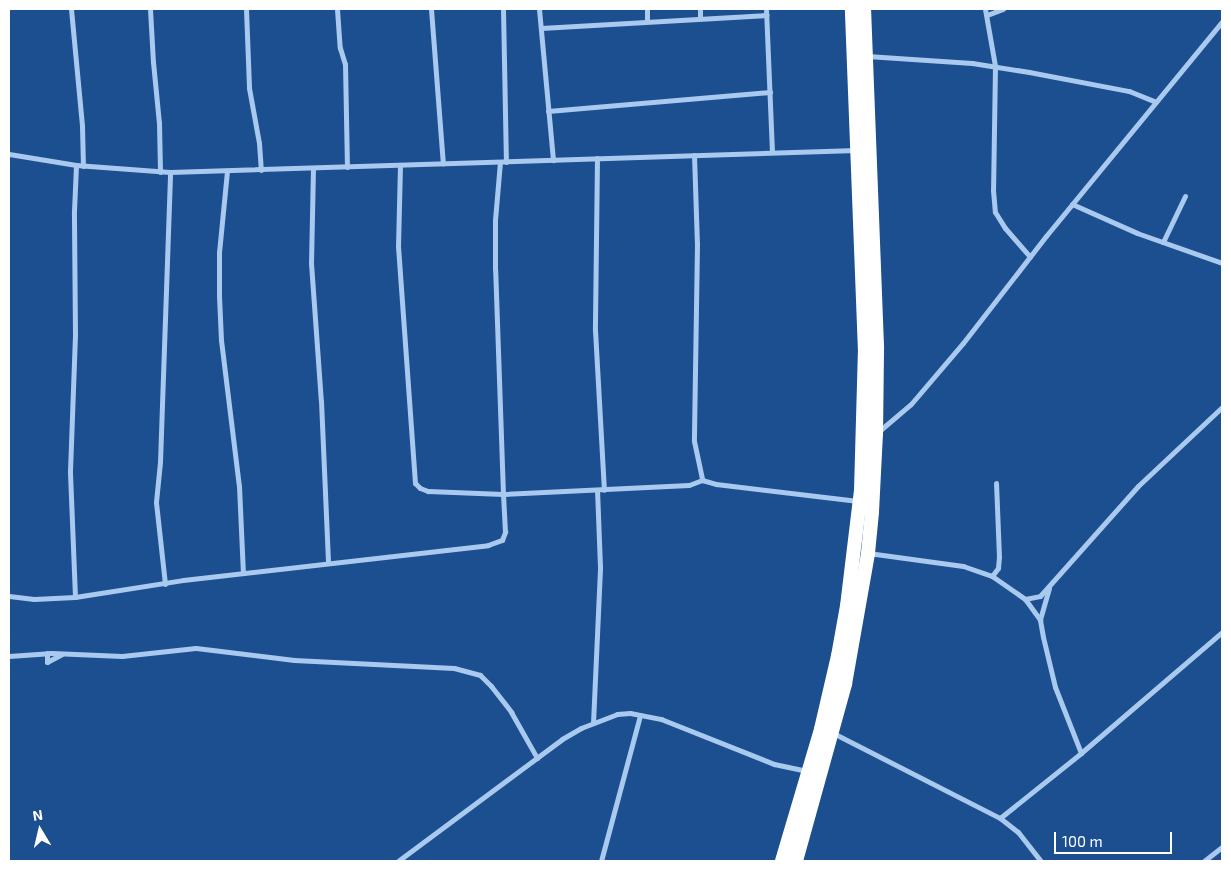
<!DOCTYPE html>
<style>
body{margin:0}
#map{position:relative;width:1231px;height:870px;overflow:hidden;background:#1b4f8f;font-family:"Exo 2",sans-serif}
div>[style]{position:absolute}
.street>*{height:5px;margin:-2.5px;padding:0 2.5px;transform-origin:2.5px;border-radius:2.5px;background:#a9c9ee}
.highway>*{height:14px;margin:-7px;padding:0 7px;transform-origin:7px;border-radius:7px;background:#fff}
span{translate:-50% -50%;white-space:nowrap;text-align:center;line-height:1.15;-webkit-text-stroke:5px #1b4f8f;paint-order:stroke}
.frame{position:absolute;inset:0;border:10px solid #fff;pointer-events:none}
.north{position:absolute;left:15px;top:805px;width:50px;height:50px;-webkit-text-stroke:4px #1b4f8f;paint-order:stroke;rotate:351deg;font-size:14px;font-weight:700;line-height:20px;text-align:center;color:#fff}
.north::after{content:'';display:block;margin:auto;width:18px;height:22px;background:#fff;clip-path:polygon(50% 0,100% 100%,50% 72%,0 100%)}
.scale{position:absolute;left:1054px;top:832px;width:118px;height:22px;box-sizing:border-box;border:2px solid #fff;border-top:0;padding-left:6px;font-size:15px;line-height:18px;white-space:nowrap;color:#fff;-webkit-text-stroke:4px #1b4f8f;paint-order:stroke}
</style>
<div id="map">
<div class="street">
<i style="left:71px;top:9px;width:118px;rotate:84.6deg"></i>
<i style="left:82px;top:126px;width:40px;rotate:88.6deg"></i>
<i style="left:150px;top:9px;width:53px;rotate:86.8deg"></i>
<i style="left:153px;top:62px;width:61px;rotate:84.4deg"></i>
<i style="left:159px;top:123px;width:49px;rotate:88.8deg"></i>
<i style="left:246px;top:9px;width:79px;rotate:87.8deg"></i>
<i style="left:249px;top:88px;width:56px;rotate:79.7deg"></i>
<i style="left:259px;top:143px;width:27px;rotate:86deg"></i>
<i style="left:337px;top:9px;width:39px;rotate:86deg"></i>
<i style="left:340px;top:48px;width:17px;rotate:73deg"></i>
<i style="left:345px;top:64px;width:103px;rotate:88.9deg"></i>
<i style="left:431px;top:9px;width:155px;rotate:85.6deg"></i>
<i style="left:503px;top:9px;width:153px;rotate:88.9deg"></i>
<i style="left:539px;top:9px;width:152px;rotate:84.7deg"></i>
<i style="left:647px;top:9px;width:12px;rotate:90deg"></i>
<i style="left:700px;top:9px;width:9px;rotate:90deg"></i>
<i style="left:766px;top:9px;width:143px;rotate:87.6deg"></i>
<i style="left:985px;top:9px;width:58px;rotate:80deg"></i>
<i style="left:995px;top:66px;width:124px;rotate:90.9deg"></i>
<i style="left:993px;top:190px;width:22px;rotate:85deg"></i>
<i style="left:995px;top:212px;width:19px;rotate:58deg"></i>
<i style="left:1005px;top:228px;width:38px;rotate:49deg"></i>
<i style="left:987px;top:15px;width:17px;rotate:-21deg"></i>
<i style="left:541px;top:28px;width:226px;rotate:-3.3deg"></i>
<i style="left:867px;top:56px;width:105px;rotate:3.8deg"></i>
<i style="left:972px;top:63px;width:58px;rotate:9deg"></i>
<i style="left:1029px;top:72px;width:102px;rotate:10.8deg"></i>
<i style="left:1129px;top:91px;width:29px;rotate:22deg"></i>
<i style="left:548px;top:111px;width:223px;rotate:-4.9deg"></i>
<i style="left:9px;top:154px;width:68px;rotate:9.3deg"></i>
<i style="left:76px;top:165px;width:94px;rotate:4.3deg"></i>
<i style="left:170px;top:172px;width:687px;rotate:-1.83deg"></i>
<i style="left:694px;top:155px;width:89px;rotate:88.1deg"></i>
<i style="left:697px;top:244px;width:197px;rotate:90.9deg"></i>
<i style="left:694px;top:441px;width:40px;rotate:78deg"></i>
<i style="left:702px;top:480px;width:15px;rotate:16deg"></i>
<i style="left:716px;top:484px;width:143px;rotate:6.8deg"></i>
<i style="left:597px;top:158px;width:172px;rotate:90.7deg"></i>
<i style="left:595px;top:330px;width:160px;rotate:86.8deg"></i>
<i style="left:400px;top:165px;width:81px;rotate:91.4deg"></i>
<i style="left:398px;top:246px;width:238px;rotate:85.9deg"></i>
<i style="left:415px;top:483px;width:7px;rotate:45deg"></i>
<i style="left:420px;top:488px;width:9px;rotate:21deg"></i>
<i style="left:428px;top:491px;width:75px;rotate:2.3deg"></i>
<i style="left:503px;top:494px;width:225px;rotate:-92deg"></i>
<i style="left:495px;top:269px;width:49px;rotate:-90deg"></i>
<i style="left:495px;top:220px;width:58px;rotate:-85.1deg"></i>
<i style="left:313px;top:168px;width:95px;rotate:91.2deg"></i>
<i style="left:311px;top:263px;width:138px;rotate:85.9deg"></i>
<i style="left:321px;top:401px;width:161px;rotate:87.5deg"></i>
<i style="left:227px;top:171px;width:81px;rotate:95.6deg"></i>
<i style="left:219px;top:252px;width:44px;rotate:90deg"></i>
<i style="left:219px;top:296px;width:44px;rotate:87.4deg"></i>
<i style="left:221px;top:340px;width:147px;rotate:83deg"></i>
<i style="left:239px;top:486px;width:87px;rotate:87.4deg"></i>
<i style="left:1072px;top:204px;width:71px;rotate:24deg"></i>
<i style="left:1137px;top:233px;width:90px;rotate:19.4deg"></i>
<i style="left:1163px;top:242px;width:51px;rotate:-64.4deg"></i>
<i style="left:878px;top:432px;width:43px;rotate:-40.3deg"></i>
<i style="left:911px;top:404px;width:80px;rotate:-49.6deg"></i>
<i style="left:963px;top:343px;width:135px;rotate:-52.2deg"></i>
<i style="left:1046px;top:236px;width:277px;rotate:-50.6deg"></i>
<i style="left:868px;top:553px;width:96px;rotate:7.8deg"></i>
<i style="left:963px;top:566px;width:31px;rotate:19deg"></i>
<i style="left:992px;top:576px;width:40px;rotate:34.9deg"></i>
<i style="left:1025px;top:599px;width:15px;rotate:-11deg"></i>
<i style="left:1040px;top:596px;width:147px;rotate:-48.3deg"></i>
<i style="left:1138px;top:486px;width:115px;rotate:-43.2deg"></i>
<i style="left:992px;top:576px;width:10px;rotate:-53deg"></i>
<i style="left:998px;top:568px;width:11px;rotate:-85deg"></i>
<i style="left:999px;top:557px;width:74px;rotate:-92.3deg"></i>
<i style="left:165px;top:584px;width:82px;rotate:-96.3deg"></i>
<i style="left:156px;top:502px;width:40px;rotate:-84.3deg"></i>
<i style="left:160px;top:462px;width:290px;rotate:-88deg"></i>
<i style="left:1049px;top:588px;width:33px;rotate:106deg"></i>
<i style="left:1040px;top:620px;width:17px;rotate:80deg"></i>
<i style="left:1043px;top:637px;width:51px;rotate:76.5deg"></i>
<i style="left:1055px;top:687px;width:71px;rotate:68.5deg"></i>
<i style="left:9px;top:596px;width:25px;rotate:7deg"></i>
<i style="left:34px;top:599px;width:41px;rotate:-2.8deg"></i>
<i style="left:75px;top:597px;width:109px;rotate:-8.9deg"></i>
<i style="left:183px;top:580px;width:307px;rotate:-6.5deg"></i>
<i style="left:488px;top:545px;width:15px;rotate:-20deg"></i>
<i style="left:502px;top:540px;width:9px;rotate:-69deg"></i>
<i style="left:505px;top:532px;width:38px;rotate:-93deg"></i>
<i style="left:503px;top:494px;width:186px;rotate:-2.8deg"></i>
<i style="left:689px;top:485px;width:14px;rotate:-21deg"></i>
<i style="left:75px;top:597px;width:126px;rotate:-92.3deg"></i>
<i style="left:70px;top:471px;width:136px;rotate:-87.9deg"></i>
<i style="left:75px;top:335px;width:124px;rotate:-90.5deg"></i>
<i style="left:74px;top:211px;width:46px;rotate:-87.5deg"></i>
<i style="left:1025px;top:599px;width:26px;rotate:54deg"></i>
<i style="left:47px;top:653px;width:9px;rotate:90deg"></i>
<i style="left:47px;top:662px;width:17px;rotate:-28deg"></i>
<i style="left:9px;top:656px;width:43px;rotate:-4deg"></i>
<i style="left:52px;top:653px;width:70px;rotate:2.5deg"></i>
<i style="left:122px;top:656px;width:74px;rotate:-6.2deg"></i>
<i style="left:196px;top:648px;width:99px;rotate:7deg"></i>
<i style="left:294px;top:660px;width:160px;rotate:2.9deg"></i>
<i style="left:454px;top:668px;width:27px;rotate:15deg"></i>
<i style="left:480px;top:675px;width:16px;rotate:45deg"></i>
<i style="left:491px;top:686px;width:33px;rotate:52deg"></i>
<i style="left:511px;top:712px;width:53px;rotate:60.5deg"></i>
<i style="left:593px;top:723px;width:156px;rotate:-87.4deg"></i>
<i style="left:600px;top:567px;width:77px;rotate:-92.2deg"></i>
<i style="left:833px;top:733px;width:187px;rotate:27deg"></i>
<i style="left:1000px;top:818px;width:23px;rotate:38deg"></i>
<i style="left:1018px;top:832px;width:37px;rotate:52deg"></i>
<i style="left:1000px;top:818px;width:104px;rotate:-38.7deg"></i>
<i style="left:1081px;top:753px;width:186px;rotate:-40.6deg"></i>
<i style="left:398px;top:861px;width:204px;rotate:-36.6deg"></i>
<i style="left:562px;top:739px;width:22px;rotate:-30deg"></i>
<i style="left:581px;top:728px;width:39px;rotate:-21deg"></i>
<i style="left:617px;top:714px;width:13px;rotate:-4deg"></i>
<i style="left:630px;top:713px;width:32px;rotate:11deg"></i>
<i style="left:661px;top:719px;width:122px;rotate:21.7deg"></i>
<i style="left:774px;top:764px;width:35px;rotate:12deg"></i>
<i style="left:601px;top:861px;width:151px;rotate:-75deg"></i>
<i style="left:1204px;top:861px;width:23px;rotate:-38deg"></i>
</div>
<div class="highway">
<i style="left:782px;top:861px;width:138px;rotate:-73.5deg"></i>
<i style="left:821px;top:729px;width:75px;rotate:-76.9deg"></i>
<i style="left:838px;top:656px;width:51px;rotate:-79.8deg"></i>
<i style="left:847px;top:606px;width:116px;rotate:-83.1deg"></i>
<i style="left:861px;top:491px;width:139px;rotate:-88.4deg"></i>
<i style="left:865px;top:352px;width:343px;rotate:-92.2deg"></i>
<i style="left:796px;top:861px;width:184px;rotate:-74.5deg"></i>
<i style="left:845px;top:684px;width:133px;rotate:-80deg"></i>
<i style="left:868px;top:553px;width:41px;rotate:-84.4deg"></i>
<i style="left:872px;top:512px;width:78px;rotate:-87.1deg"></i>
<i style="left:876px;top:434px;width:88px;rotate:-89.3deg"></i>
<i style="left:877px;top:346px;width:337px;rotate:-92.2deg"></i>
</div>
<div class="frame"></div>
<div class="north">N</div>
<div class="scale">100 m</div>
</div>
